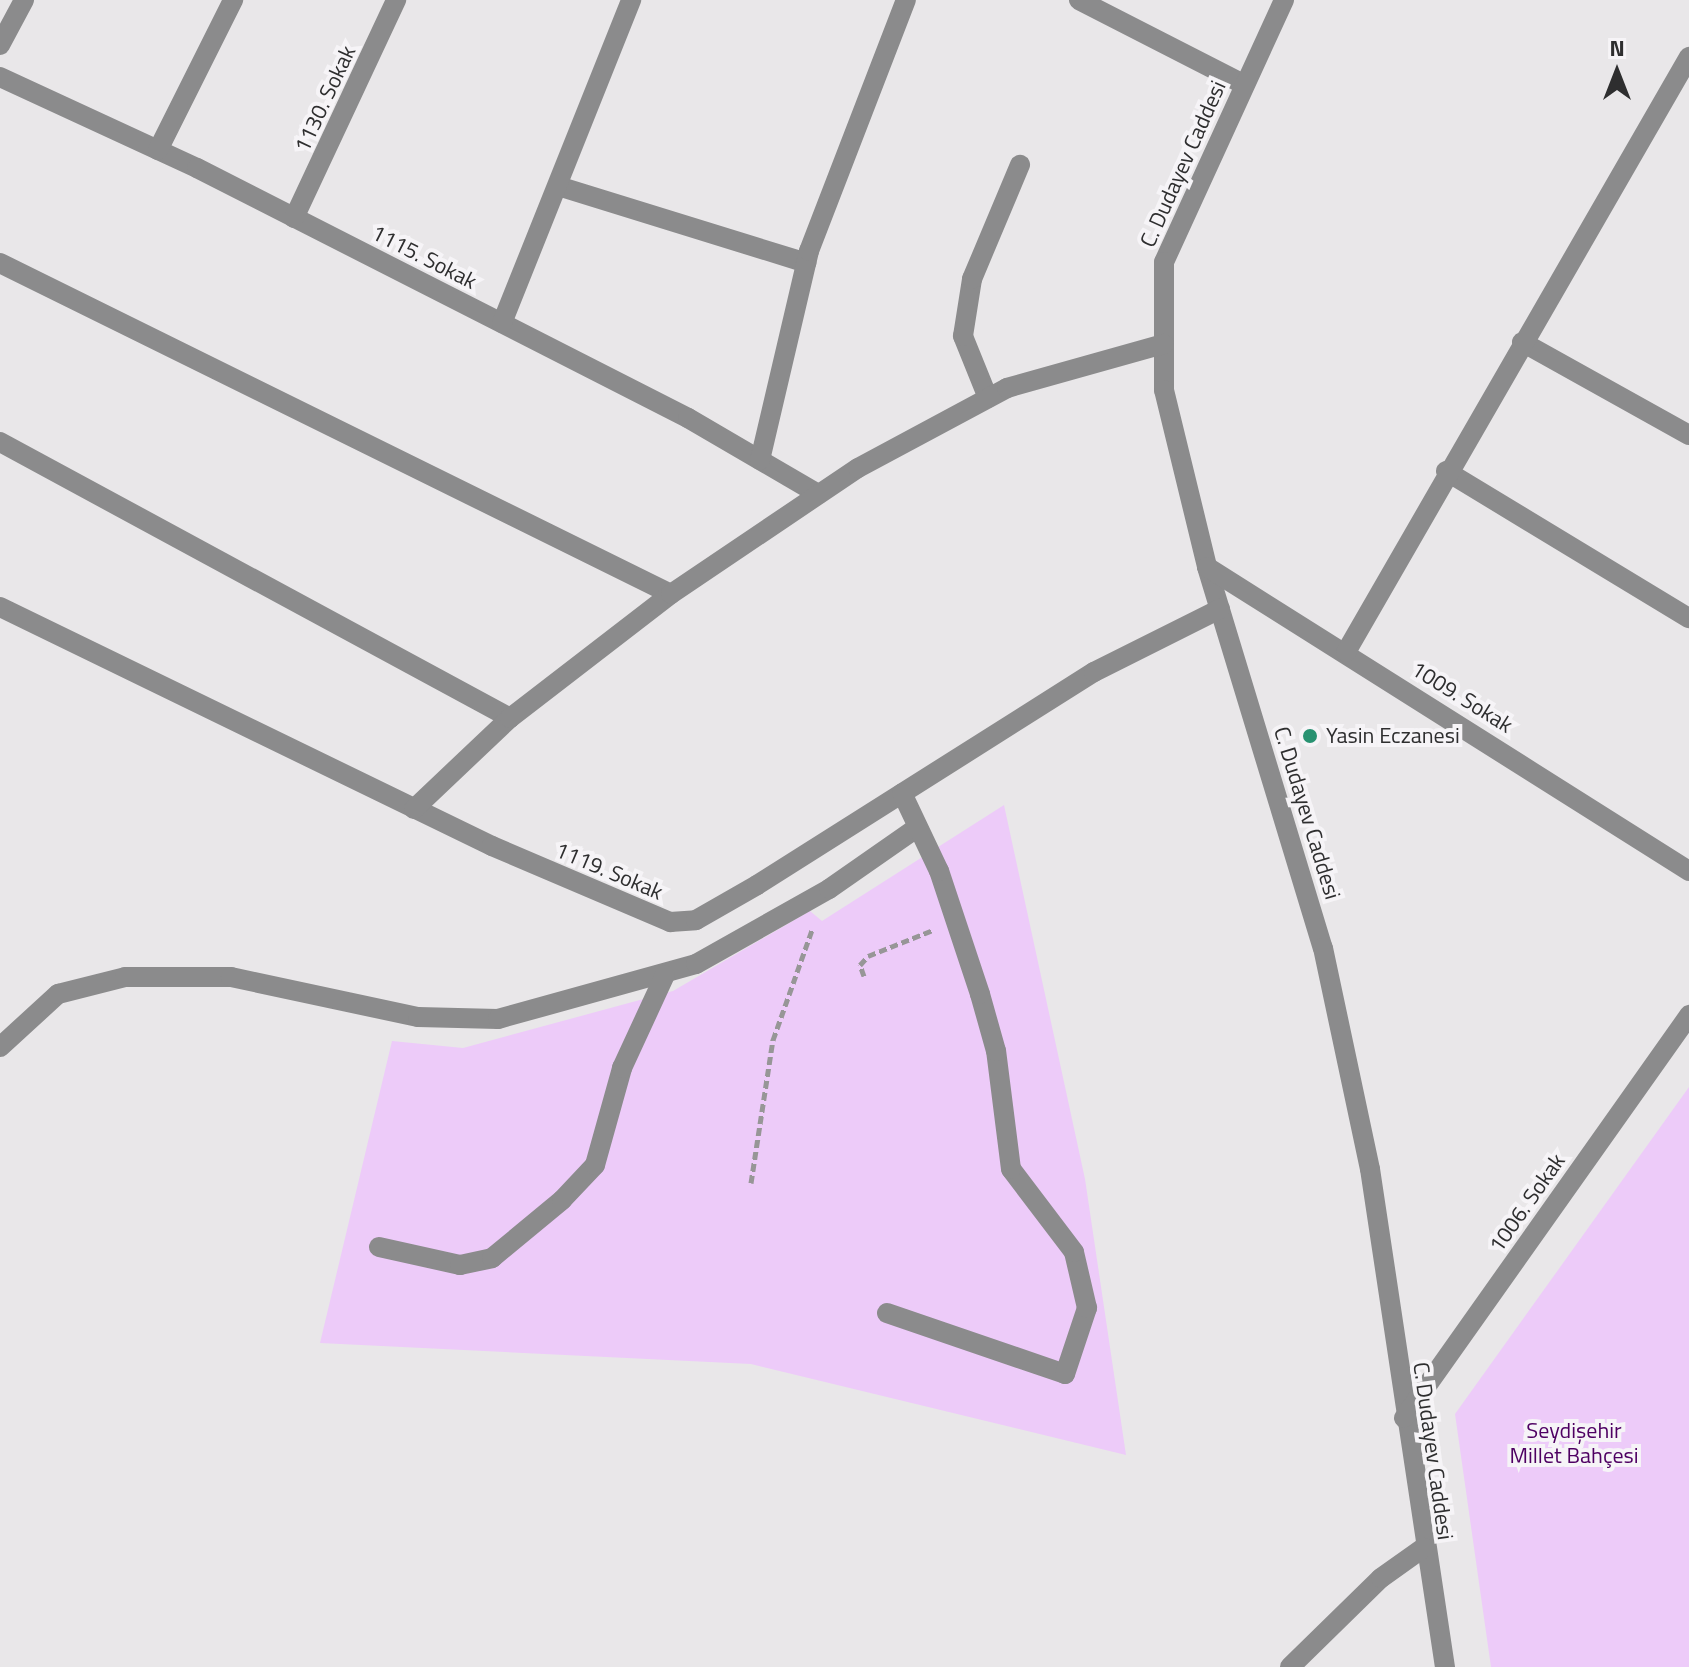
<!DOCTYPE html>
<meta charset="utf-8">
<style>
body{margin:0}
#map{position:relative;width:1689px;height:1667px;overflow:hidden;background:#e9e7e9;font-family:"Titillium Web",sans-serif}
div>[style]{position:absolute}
.green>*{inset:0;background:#edcbf9}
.path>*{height:5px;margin-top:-2.5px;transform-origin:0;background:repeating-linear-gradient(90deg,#979697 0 8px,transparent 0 12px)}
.minor>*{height:20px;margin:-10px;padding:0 10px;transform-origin:10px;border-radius:10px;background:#8b8b8c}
.dots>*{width:22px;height:22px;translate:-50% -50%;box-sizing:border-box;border:4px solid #f6f4f7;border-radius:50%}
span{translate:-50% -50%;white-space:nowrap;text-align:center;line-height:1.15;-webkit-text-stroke:8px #f6f4f7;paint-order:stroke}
.street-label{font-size:22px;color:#2e2e2f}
.poi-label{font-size:22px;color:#2e2e2f}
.left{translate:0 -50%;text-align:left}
.park-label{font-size:22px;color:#4e0062}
.north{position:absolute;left:1577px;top:32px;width:80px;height:80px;-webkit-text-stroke:6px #f6f4f7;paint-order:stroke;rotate:0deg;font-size:22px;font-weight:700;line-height:32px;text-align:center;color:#2e2e2f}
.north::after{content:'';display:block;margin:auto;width:28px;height:36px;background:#2e2e2f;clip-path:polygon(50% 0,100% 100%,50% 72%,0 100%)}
</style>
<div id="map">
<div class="green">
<i style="clip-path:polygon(1004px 805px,1085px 1179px,1126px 1455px,751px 1364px,320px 1343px,392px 1041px,463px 1048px,673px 991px,810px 911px,822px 921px)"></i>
<i style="clip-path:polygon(1689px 1087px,1689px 1667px,1491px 1667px,1455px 1414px)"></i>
</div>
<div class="path">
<i style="left:864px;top:976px;width:12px;rotate:-110deg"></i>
<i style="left:860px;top:965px;width:12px;rotate:-48deg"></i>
<i style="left:868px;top:956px;width:70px;rotate:-21.8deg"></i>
<i style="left:751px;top:1183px;width:145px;rotate:-81.3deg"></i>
<i style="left:773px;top:1040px;width:117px;rotate:-70.5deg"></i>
</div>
<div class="minor">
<i style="left:1079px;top:0;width:186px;rotate:27.1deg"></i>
<i style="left:1284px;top:0;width:288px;rotate:114.6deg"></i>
<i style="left:1164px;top:262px;width:128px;rotate:90deg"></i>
<i style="left:1164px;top:390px;width:182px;rotate:76.3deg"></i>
<i style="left:1207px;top:567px;width:398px;rotate:73.1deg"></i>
<i style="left:1323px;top:948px;width:226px;rotate:78deg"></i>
<i style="left:1370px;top:1169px;width:504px;rotate:81.44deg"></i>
<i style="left:0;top:45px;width:51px;rotate:-61.9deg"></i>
<i style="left:0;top:77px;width:217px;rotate:24.8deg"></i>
<i style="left:197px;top:168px;width:551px;rotate:26.98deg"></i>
<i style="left:688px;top:418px;width:151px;rotate:30.3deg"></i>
<i style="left:158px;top:150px;width:168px;rotate:-63.4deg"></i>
<i style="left:558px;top:186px;width:260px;rotate:17.2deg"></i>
<i style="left:294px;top:218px;width:241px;rotate:-64.9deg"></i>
<i style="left:0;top:263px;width:748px;rotate:26.26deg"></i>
<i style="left:502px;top:323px;width:348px;rotate:-68.2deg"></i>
<i style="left:1522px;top:342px;width:191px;rotate:29.1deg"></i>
<i style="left:988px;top:398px;width:67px;rotate:-112deg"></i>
<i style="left:963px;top:336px;width:58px;rotate:-81deg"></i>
<i style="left:972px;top:279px;width:124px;rotate:-67.2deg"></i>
<i style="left:0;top:442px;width:580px;rotate:28.42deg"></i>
<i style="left:760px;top:460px;width:215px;rotate:-76.8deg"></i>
<i style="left:809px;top:251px;width:269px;rotate:-68.9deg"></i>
<i style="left:1446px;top:471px;width:284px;rotate:31.2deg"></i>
<i style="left:1207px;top:567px;width:570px;rotate:32.24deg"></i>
<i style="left:0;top:607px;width:547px;rotate:25.91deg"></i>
<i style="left:492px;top:846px;width:194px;rotate:23.1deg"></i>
<i style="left:670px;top:922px;width:26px;rotate:-4deg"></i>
<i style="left:696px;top:920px;width:70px;rotate:-29.8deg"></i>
<i style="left:757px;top:885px;width:399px;rotate:-32.3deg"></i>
<i style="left:1094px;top:672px;width:141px;rotate:-26.6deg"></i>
<i style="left:1346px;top:652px;width:687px;rotate:-60.04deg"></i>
<i style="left:414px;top:809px;width:132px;rotate:-43.5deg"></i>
<i style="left:510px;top:718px;width:203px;rotate:-37.6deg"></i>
<i style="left:671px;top:594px;width:225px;rotate:-34deg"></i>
<i style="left:858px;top:468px;width:169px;rotate:-28.2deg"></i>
<i style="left:1007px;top:388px;width:163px;rotate:-15.7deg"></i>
<i style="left:0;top:1047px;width:79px;rotate:-42.4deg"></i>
<i style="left:58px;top:994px;width:69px;rotate:-14.2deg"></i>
<i style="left:125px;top:977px;width:106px"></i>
<i style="left:231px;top:977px;width:191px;rotate:12.1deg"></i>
<i style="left:418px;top:1017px;width:80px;rotate:1.4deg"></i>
<i style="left:498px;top:1019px;width:205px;rotate:-15.5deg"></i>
<i style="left:696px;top:964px;width:153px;rotate:-29.4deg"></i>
<i style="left:829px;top:889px;width:108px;rotate:-34.9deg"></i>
<i style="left:379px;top:1247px;width:83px;rotate:12.5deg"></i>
<i style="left:460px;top:1265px;width:33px;rotate:-12deg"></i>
<i style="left:492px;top:1258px;width:91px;rotate:-39.6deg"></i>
<i style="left:562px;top:1200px;width:48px;rotate:-46.7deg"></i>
<i style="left:595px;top:1165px;width:101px;rotate:-74.4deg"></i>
<i style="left:622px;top:1068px;width:102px;rotate:-65.2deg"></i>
<i style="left:887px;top:1313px;width:188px;rotate:18.9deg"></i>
<i style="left:1065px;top:1374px;width:70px;rotate:-71.6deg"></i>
<i style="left:1087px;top:1308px;width:57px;rotate:-103.1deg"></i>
<i style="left:1074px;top:1252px;width:104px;rotate:-127.2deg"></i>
<i style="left:1011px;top:1169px;width:119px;rotate:-97.2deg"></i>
<i style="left:996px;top:1051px;width:59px;rotate:-105.7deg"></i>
<i style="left:980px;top:994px;width:130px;rotate:-108.4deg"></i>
<i style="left:939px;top:871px;width:86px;rotate:-115.4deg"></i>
<i style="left:1404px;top:1418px;width:494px;rotate:-54.7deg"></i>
<i style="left:1290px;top:1667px;width:127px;rotate:-44.4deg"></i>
<i style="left:1381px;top:1578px;width:52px;rotate:-35.5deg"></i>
</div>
<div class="dots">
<i style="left:1310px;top:736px;background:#289271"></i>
</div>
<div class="street-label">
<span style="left:325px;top:99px;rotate:-65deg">1130. Sokak</span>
<span style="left:1183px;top:164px;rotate:-66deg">C. Dudayev Caddesi</span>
<span style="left:424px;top:257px;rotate:27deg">1115. Sokak</span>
<span style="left:1462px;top:697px;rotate:32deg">1009. Sokak</span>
<span style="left:1307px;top:813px;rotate:73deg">C. Dudayev Caddesi</span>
<span style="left:609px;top:871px;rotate:23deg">1119. Sokak</span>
<span style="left:1527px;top:1203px;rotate:-55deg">1006. Sokak</span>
<span style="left:1433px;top:1451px;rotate:82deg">C. Dudayev Caddesi</span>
</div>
<div class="poi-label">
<span class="left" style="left:1326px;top:736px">Yasin Eczanesi</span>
</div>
<div class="park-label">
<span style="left:1574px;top:1443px">Seydişehir<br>Millet Bahçesi</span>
</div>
<div class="north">N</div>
</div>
